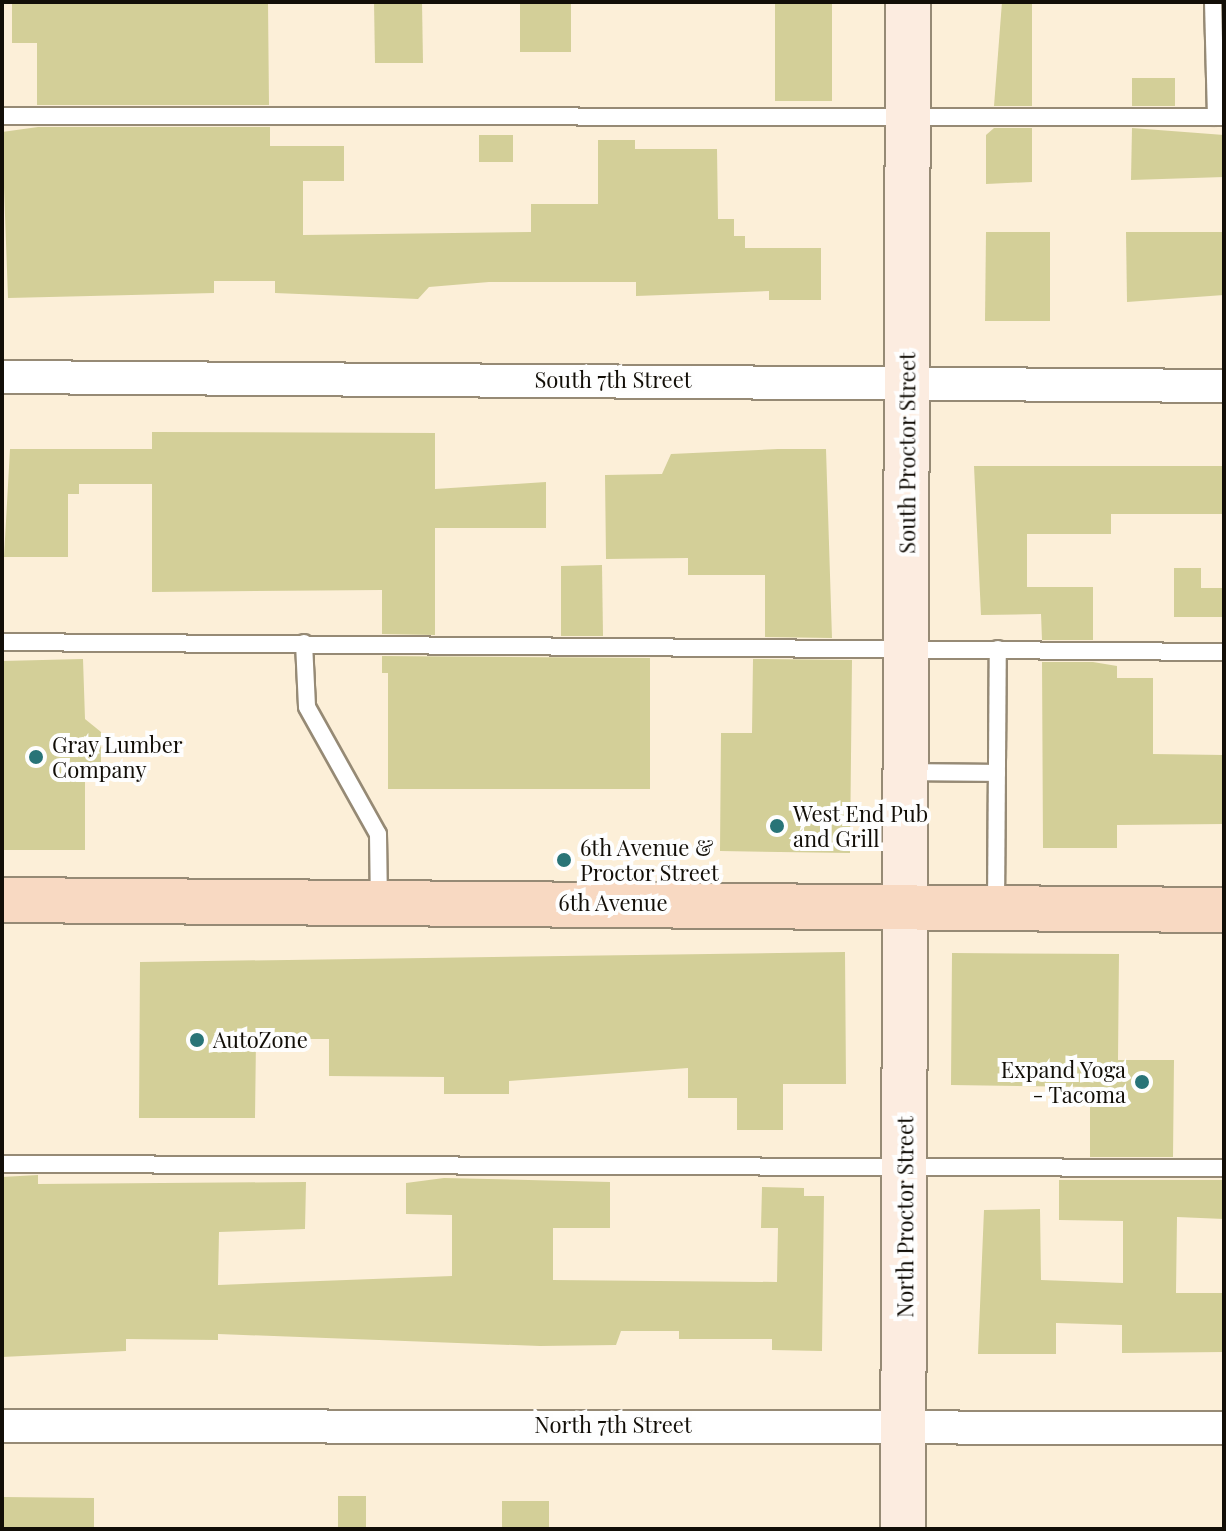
<!DOCTYPE html>
<style>
body{margin:0}
#map{position:relative;width:1226px;height:1531px;overflow:hidden;background:#fcefd8;font-family:"Playfair Display",serif}
div>[style]{position:absolute}
.building>*{inset:0;background:#d3cf98}
.roads{filter:drop-shadow(2px 0 #968a75) drop-shadow(-2px 0 #968a75) drop-shadow(0 2px #968a75) drop-shadow(0 -2px #968a75)}
.lane>*{height:16px;margin:-8px;padding:0 8px;transform-origin:8px;border-radius:8px;background:#fff}
.street>*{height:32px;margin:-16px;padding:0 16px;transform-origin:16px;border-radius:16px;background:#fff}
.secondary>*{height:44px;margin:-22px;padding:0 22px;transform-origin:22px;border-radius:22px;background:#fcece0}
.primary>*{height:44px;margin:-22px;padding:0 22px;transform-origin:22px;border-radius:22px;background:#f8d9c2}
.dots>*{width:22px;height:22px;translate:-50% -50%;box-sizing:border-box;border:4px solid #fefefe;border-radius:50%}
span{translate:-50% -50%;white-space:nowrap;text-align:center;line-height:1.15;-webkit-text-stroke:8px #fefefe;paint-order:stroke}
.street-label{font-size:22px;color:#120e07}
.poi-label{font-size:22px;color:#120e07}
.left{translate:0 -50%;text-align:left}
.right{translate:-100% -50%;text-align:right}
.frame{position:absolute;inset:0;border:4px solid #120e07;pointer-events:none}
</style>
<div id="map">
<div class="building">
<i style="clip-path:polygon(12px 2px,268px 2px,269px 105px,37px 105px,37px 43px,12px 43px)"></i>
<i style="clip-path:polygon(374px 2px,422px 2px,423px 63px,375px 63px)"></i>
<i style="clip-path:polygon(520px 2px,571px 2px,571px 52px,520px 52px)"></i>
<i style="clip-path:polygon(775px 2px,832px 2px,832px 101px,775px 101px)"></i>
<i style="clip-path:polygon(1002px 2px,1032px 2px,1032px 106px,994px 106px)"></i>
<i style="clip-path:polygon(1132px 78px,1175px 78px,1175px 106px,1132px 106px)"></i>
<i style="clip-path:polygon(38px 127px,270px 127px,270px 146px,344px 146px,344px 181px,303px 181px,303px 235px,531px 232px,531px 204px,598px 204px,598px 140px,635px 140px,635px 149px,717px 149px,718px 219px,734px 219px,734px 236px,745px 236px,745px 248px,821px 248px,821px 300px,769px 300px,769px 291px,636px 296px,636px 282px,489px 282px,429px 287px,418px 299px,275px 293px,275px 281px,214px 281px,214px 293px,8px 298px,2px 132px)"></i>
<i style="clip-path:polygon(994px 128px,1032px 128px,1032px 182px,986px 184px,986px 135px)"></i>
<i style="clip-path:polygon(1132px 128px,1224px 135px,1224px 177px,1131px 180px)"></i>
<i style="clip-path:polygon(479px 135px,513px 135px,513px 162px,479px 162px)"></i>
<i style="clip-path:polygon(986px 232px,1050px 232px,1050px 321px,985px 321px)"></i>
<i style="clip-path:polygon(1126px 232px,1224px 232px,1224px 295px,1127px 302px)"></i>
<i style="clip-path:polygon(152px 432px,435px 433px,435px 489px,546px 482px,546px 528px,435px 528px,435px 635px,382px 634px,382px 590px,152px 592px,152px 484px,79px 484px,79px 494px,68px 494px,68px 557px,4px 557px,10px 449px,152px 449px)"></i>
<i style="clip-path:polygon(778px 449px,826px 449px,832px 638px,765px 637px,765px 575px,688px 575px,688px 558px,606px 559px,605px 475px,662px 474px,671px 454px)"></i>
<i style="clip-path:polygon(974px 466px,1224px 466px,1224px 514px,1111px 514px,1111px 534px,1027px 534px,1027px 587px,1093px 587px,1093px 640px,1042px 640px,1041px 614px,981px 615px)"></i>
<i style="clip-path:polygon(602px 565px,603px 636px,561px 636px,561px 566px)"></i>
<i style="clip-path:polygon(1174px 568px,1201px 568px,1201px 588px,1224px 588px,1224px 617px,1174px 617px)"></i>
<i style="clip-path:polygon(382px 656px,650px 658px,650px 789px,388px 789px,388px 673px,382px 673px)"></i>
<i style="clip-path:polygon(83px 659px,85px 719px,101px 732px,101px 764px,85px 776px,85px 850px,2px 850px,2px 661px)"></i>
<i style="clip-path:polygon(753px 659px,852px 660px,850px 853px,720px 851px,721px 733px,752px 733px)"></i>
<i style="clip-path:polygon(1042px 662px,1093px 662px,1117px 666px,1117px 678px,1153px 678px,1153px 754px,1224px 755px,1224px 824px,1117px 825px,1117px 848px,1043px 848px)"></i>
<i style="clip-path:polygon(845px 952px,846px 1084px,783px 1084px,783px 1130px,737px 1130px,737px 1098px,688px 1098px,688px 1068px,509px 1081px,509px 1094px,444px 1094px,444px 1077px,329px 1076px,329px 1039px,256px 1039px,255px 1118px,139px 1118px,140px 962px)"></i>
<i style="clip-path:polygon(952px 953px,1119px 954px,1118px 1060px,1174px 1060px,1173px 1157px,1090px 1157px,1090px 1087px,951px 1085px)"></i>
<i style="clip-path:polygon(38px 1175px,38px 1184px,306px 1182px,305px 1229px,219px 1232px,218px 1285px,452px 1276px,452px 1215px,406px 1214px,406px 1183px,444px 1178px,610px 1182px,610px 1228px,553px 1228px,553px 1280px,777px 1282px,778px 1228px,761px 1228px,762px 1187px,804px 1188px,804px 1196px,824px 1196px,822px 1351px,772px 1350px,772px 1339px,679px 1339px,679px 1331px,621px 1331px,616px 1345px,540px 1346px,218px 1334px,218px 1340px,126px 1339px,126px 1351px,2px 1357px,2px 1177px)"></i>
<i style="clip-path:polygon(1059px 1180px,1224px 1180px,1224px 1219px,1177px 1217px,1176px 1293px,1224px 1293px,1224px 1352px,1122px 1353px,1122px 1325px,1056px 1323px,1056px 1354px,978px 1354px,984px 1210px,1040px 1209px,1041px 1280px,1123px 1283px,1123px 1221px,1059px 1220px)"></i>
<i style="clip-path:polygon(338px 1496px,366px 1496px,366px 1529px,338px 1529px)"></i>
<i style="clip-path:polygon(4px 1497px,94px 1498px,94px 1529px,4px 1529px)"></i>
<i style="clip-path:polygon(502px 1501px,549px 1501px,549px 1529px,502px 1529px)"></i>
</div>
<div class="roads">
<div class="lane">
<i style="left:1213px;top:2px;width:115px;rotate:88.5deg"></i>
<i style="left:2px;top:116px;width:1222px;rotate:0.05deg"></i>
<i style="left:2px;top:642px;width:1222px;rotate:0.47deg"></i>
<i style="left:304px;top:643px;width:64px;rotate:87.3deg"></i>
<i style="left:307px;top:707px;width:145px;rotate:60.8deg"></i>
<i style="left:378px;top:834px;width:68px;rotate:89.2deg"></i>
<i style="left:907px;top:772px;width:90px;rotate:0.6deg"></i>
<i style="left:996px;top:906px;width:257px;rotate:-89.6deg"></i>
<i style="left:2px;top:1164px;width:1222px;rotate:0.19deg"></i>
</div>
<div class="street">
<i style="left:2px;top:377px;width:1222px;rotate:0.42deg"></i>
<i style="left:2px;top:1426px;width:1222px;rotate:0.09deg"></i>
</div>
<div class="secondary">
<i style="left:903px;top:1529px;width:1527px;rotate:-89.81deg"></i>
</div>
<div class="primary">
<i style="left:2px;top:900px;width:1222px;rotate:0.47deg"></i>
</div>
</div>
<div class="dots">
<i style="left:36px;top:757px;background:#297477"></i>
<i style="left:777px;top:826px;background:#297477"></i>
<i style="left:564px;top:860px;background:#297477"></i>
<i style="left:197px;top:1040px;background:#297477"></i>
<i style="left:1142px;top:1082px;background:#297477"></i>
</div>
<div class="street-label">
<span style="left:613px;top:380px">South 7th Street</span>
<span style="left:907px;top:453px;rotate:-90deg">South Proctor Street</span>
<span style="left:613px;top:903px">6th Avenue</span>
<span style="left:905px;top:1217px;rotate:-90deg">North Proctor Street</span>
<span style="left:613px;top:1425px">North 7th Street</span>
</div>
<div class="poi-label">
<span class="left" style="left:52px;top:757px">Gray Lumber<br>Company</span>
<span class="left" style="left:793px;top:826px">West End Pub<br>and Grill</span>
<span class="left" style="left:580px;top:860px">6th Avenue &amp;<br>Proctor Street</span>
<span class="left" style="left:213px;top:1040px">AutoZone</span>
<span class="right" style="left:1126px;top:1082px">Expand Yoga<br>- Tacoma</span>
</div>
<div class="frame"></div>
</div>
